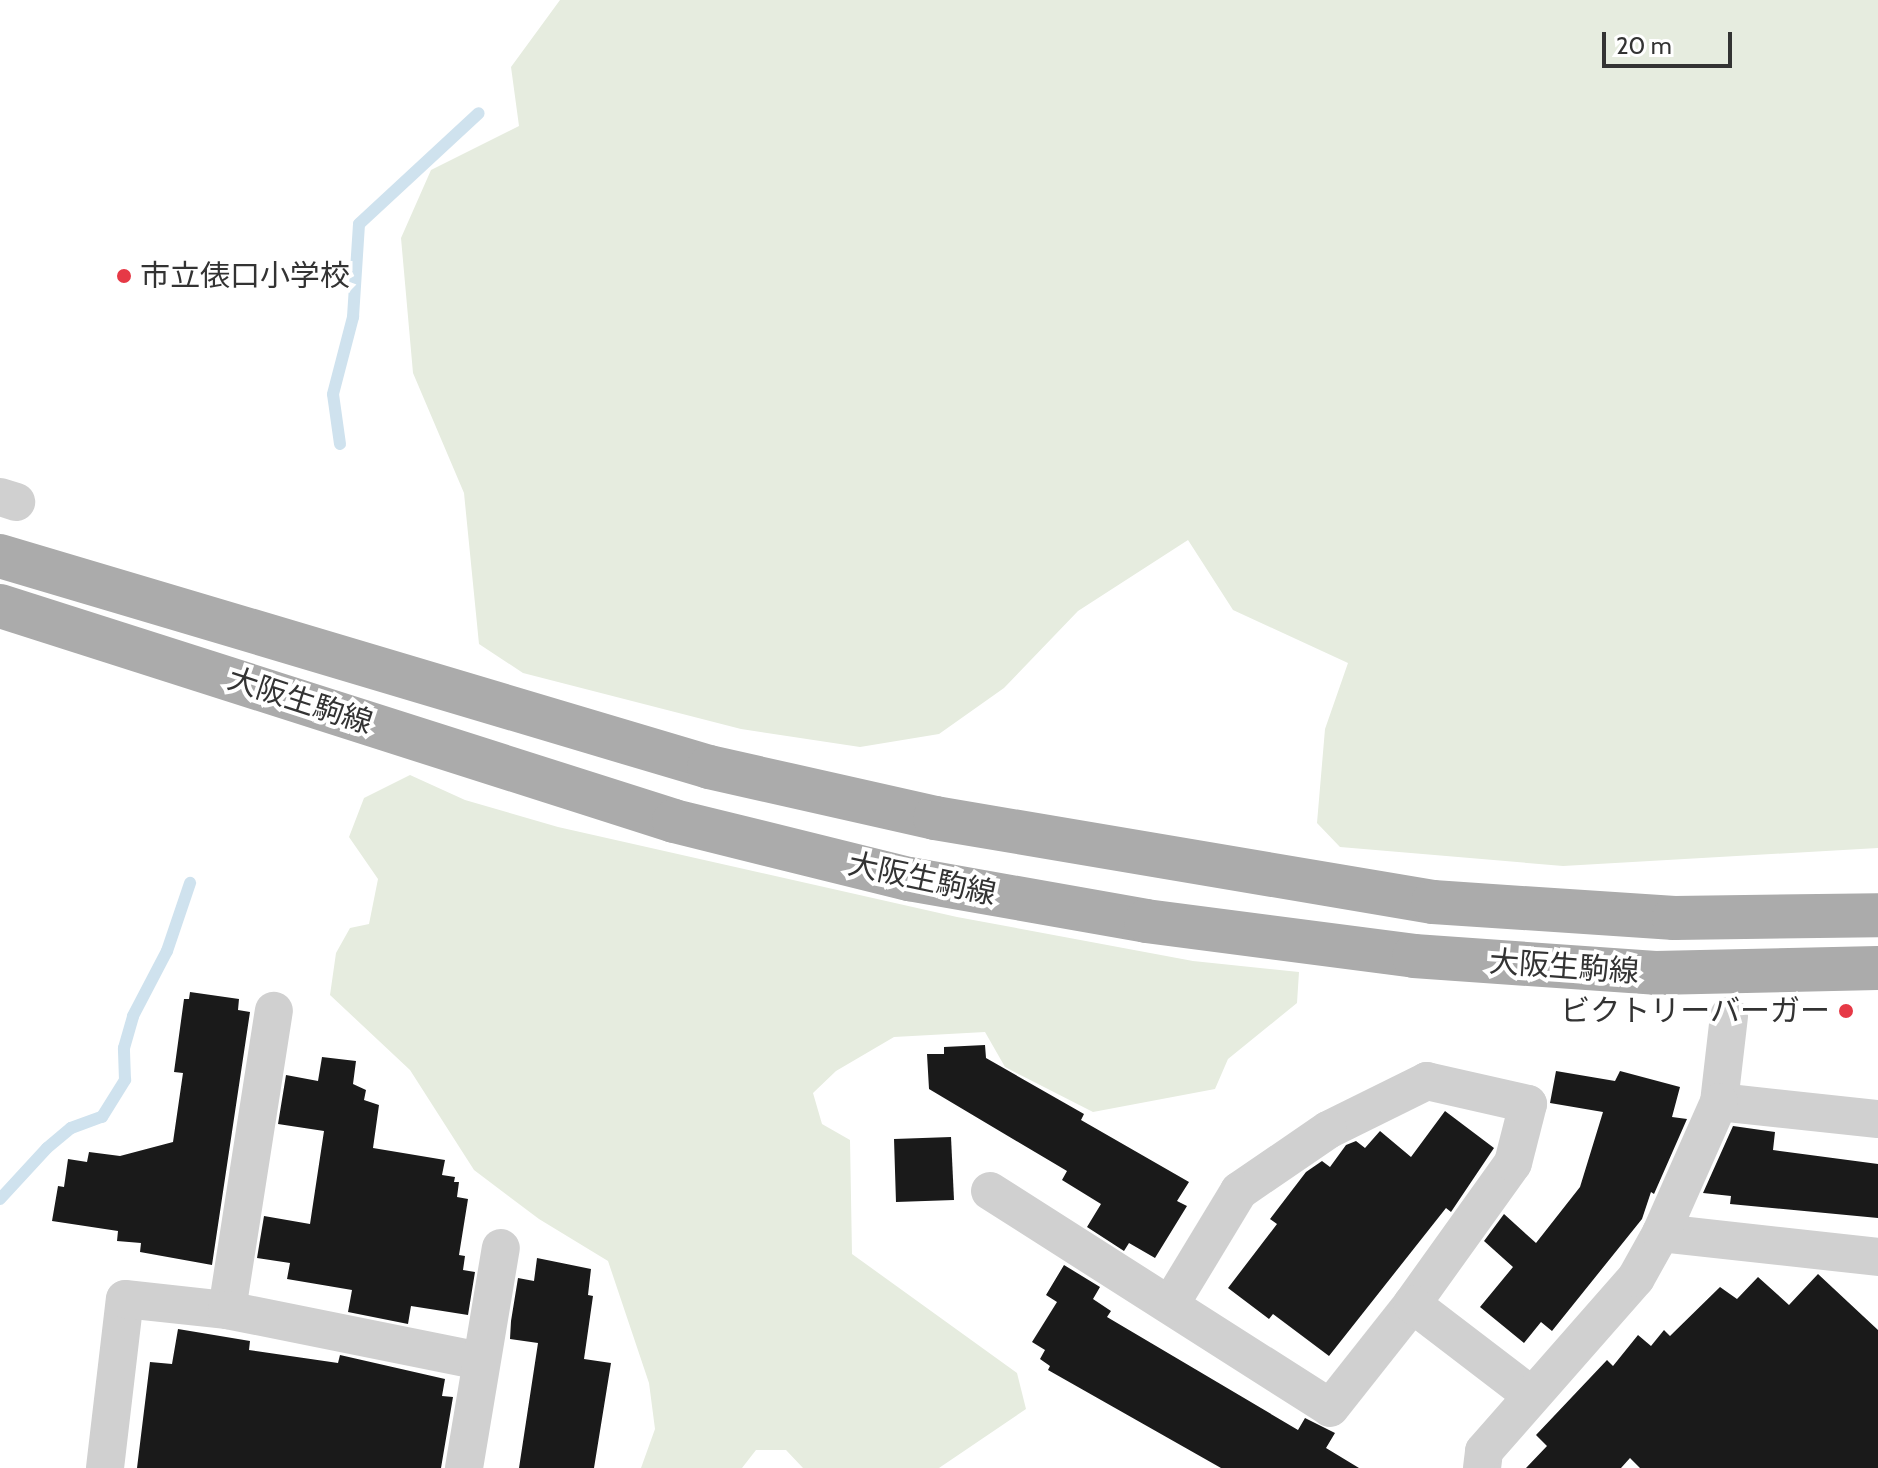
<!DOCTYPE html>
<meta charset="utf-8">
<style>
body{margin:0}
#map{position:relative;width:1878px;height:1468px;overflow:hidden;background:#fff;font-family:Cabin,"Noto Sans JP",sans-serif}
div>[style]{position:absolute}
.green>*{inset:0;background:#e6ecdf}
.stream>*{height:12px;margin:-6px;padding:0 6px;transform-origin:6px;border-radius:6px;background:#cfe2ee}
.building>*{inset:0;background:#1a1a1a}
.minor>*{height:38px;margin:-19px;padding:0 19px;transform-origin:19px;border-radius:19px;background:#d0d0d0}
.primary>*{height:44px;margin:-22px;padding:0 22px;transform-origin:22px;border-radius:22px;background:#ababab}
.dots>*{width:22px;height:22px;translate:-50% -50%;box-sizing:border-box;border:4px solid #fff;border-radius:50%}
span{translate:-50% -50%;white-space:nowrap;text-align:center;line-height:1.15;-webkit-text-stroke:8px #fff;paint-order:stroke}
.poi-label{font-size:30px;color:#333}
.left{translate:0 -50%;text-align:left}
.right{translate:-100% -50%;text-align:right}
.street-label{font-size:30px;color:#333}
.scale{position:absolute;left:1602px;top:32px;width:130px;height:36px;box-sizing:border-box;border:4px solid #333;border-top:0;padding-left:10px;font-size:24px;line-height:28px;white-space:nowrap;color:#333;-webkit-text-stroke:6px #fff;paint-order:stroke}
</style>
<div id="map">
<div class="green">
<i style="clip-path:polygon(560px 0,1878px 0,1878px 848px,1563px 866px,1340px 847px,1317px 823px,1325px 729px,1348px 663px,1233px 610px,1188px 540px,1078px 611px,1004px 688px,939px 734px,860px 747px,741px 729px,523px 673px,479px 644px,464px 493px,413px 373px,401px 238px,431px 170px,519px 126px,511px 67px)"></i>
<i style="clip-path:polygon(410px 775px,465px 800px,558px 827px,957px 917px,1193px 961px,1299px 972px,1297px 1003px,1228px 1059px,1215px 1089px,1093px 1112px,1005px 1067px,985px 1032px,894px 1037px,836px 1071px,813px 1093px,822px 1124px,850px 1140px,852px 1254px,1017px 1373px,1026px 1409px,939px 1468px,803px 1468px,786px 1450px,756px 1450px,742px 1468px,641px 1468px,655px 1429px,649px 1383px,608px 1261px,539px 1219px,474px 1170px,410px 1070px,330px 995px,336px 953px,350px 928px,369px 924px,378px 879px,349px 837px,364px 798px)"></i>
</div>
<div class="stream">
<i style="left:340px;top:444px;width:50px;rotate:-98deg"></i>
<i style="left:333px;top:394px;width:80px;rotate:-75.4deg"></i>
<i style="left:353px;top:317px;width:93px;rotate:-86.3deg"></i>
<i style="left:359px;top:224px;width:163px;rotate:-42.8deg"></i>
<i style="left:0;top:1199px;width:69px;rotate:-47.3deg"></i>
<i style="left:47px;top:1148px;width:31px;rotate:-40deg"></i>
<i style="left:71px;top:1128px;width:33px;rotate:-20deg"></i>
<i style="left:102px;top:1117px;width:44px;rotate:-58.1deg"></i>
<i style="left:125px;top:1080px;width:32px;rotate:-92deg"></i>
<i style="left:124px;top:1048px;width:33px;rotate:-74deg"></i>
<i style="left:133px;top:1016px;width:73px;rotate:-62.4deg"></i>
<i style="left:167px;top:951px;width:72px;rotate:-71.3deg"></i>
</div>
<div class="building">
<i style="clip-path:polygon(190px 992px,239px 999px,238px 1010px,250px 1012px,212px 1265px,140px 1252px,141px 1243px,117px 1241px,118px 1231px,52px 1221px,58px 1186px,64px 1187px,68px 1159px,87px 1162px,89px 1152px,120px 1156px,173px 1142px,183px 1073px,174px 1072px,184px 999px,189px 999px)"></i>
<i style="clip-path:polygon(985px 1045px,986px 1058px,1084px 1114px,1081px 1120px,1189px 1182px,1177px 1201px,1187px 1206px,1155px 1258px,1129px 1243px,1124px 1251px,1087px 1227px,1101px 1204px,1062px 1180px,1067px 1171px,929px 1089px,927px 1054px,944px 1054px,944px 1047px)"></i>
<i style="clip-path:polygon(322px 1057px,356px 1061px,353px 1084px,366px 1090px,364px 1100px,379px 1105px,373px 1148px,445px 1160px,442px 1175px,455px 1177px,454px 1182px,459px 1182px,457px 1197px,468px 1199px,459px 1255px,465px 1256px,463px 1270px,475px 1272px,468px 1315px,411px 1306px,408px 1324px,348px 1312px,352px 1290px,287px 1279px,290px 1263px,257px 1258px,264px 1216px,310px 1224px,324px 1131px,278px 1124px,286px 1075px,318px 1081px)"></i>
<i style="clip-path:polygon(1556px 1071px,1615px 1081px,1620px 1071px,1680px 1087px,1672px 1117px,1687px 1119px,1654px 1194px,1651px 1192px,1642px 1219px,1552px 1331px,1541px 1322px,1524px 1343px,1480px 1307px,1513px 1267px,1484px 1241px,1504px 1214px,1536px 1243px,1580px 1187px,1603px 1112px,1550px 1103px)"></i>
<i style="clip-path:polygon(1445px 1111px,1494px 1148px,1451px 1212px,1446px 1208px,1329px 1356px,1273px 1314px,1269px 1319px,1228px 1288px,1277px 1224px,1270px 1219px,1306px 1172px,1322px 1161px,1330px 1167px,1346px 1145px,1356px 1141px,1365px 1148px,1380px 1131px,1411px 1157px)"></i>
<i style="clip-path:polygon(1733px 1126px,1775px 1132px,1773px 1150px,1878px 1164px,1878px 1218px,1730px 1204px,1731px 1196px,1703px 1193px)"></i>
<i style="clip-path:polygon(951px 1137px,954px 1200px,896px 1202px,894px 1139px)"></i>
<i style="clip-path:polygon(537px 1258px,591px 1269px,588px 1295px,593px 1296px,584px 1359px,611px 1363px,594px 1468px,519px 1468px,538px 1343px,510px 1339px,511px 1321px,518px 1278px,534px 1281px)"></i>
<i style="clip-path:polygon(1064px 1265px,1100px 1287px,1093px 1299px,1111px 1311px,1107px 1317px,1298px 1430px,1305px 1418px,1335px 1433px,1326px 1448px,1359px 1468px,1221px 1468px,1048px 1370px,1050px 1366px,1040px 1359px,1045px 1350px,1032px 1342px,1057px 1302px,1046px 1295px)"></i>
<i style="clip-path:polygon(1818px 1274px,1878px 1330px,1878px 1468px,1640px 1468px,1630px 1458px,1621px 1468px,1526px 1468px,1547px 1446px,1536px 1435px,1607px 1360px,1613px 1366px,1638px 1335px,1651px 1346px,1664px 1330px,1670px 1336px,1720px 1287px,1737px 1299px,1758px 1277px,1789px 1305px)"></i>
<i style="clip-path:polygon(178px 1329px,250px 1341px,249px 1350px,338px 1363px,340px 1355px,445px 1379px,442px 1396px,453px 1397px,441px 1468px,137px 1468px,150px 1362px,172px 1364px)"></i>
</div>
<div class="minor">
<i style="left:0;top:497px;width:17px;rotate:17deg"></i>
<i style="left:1729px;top:1016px;width:87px;rotate:96.6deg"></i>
<i style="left:1719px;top:1102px;width:160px;rotate:6.1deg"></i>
<i style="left:990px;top:1191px;width:403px;rotate:32.5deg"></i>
<i style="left:1330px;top:1408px;width:132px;rotate:-51.7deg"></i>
<i style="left:1412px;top:1304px;width:173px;rotate:-54.4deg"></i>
<i style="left:1513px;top:1163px;width:61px;rotate:-75.7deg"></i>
<i style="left:1528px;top:1104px;width:104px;rotate:-167.2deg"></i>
<i style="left:1427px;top:1081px;width:110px;rotate:153.7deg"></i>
<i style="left:1328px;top:1130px;width:108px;rotate:145.6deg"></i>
<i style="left:1239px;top:1191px;width:133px;rotate:121.2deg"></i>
<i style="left:1661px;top:1233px;width:218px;rotate:6.3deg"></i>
<i style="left:1412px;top:1304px;width:150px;rotate:37.4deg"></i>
<i style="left:227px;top:1310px;width:303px;rotate:-81.1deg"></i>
<i style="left:105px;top:1468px;width:170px;rotate:-83.3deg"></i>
<i style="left:125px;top:1299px;width:103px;rotate:6.2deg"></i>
<i style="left:227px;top:1310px;width:259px;rotate:11.4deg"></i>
<i style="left:464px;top:1468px;width:223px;rotate:-80.5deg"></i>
<i style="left:1482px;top:1468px;width:17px;rotate:-83deg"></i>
<i style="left:1484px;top:1451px;width:230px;rotate:-48.7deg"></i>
<i style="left:1636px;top:1278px;width:51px;rotate:-60.9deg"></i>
<i style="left:1661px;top:1233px;width:143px;rotate:-66.1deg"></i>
</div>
<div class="primary">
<i style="left:0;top:556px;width:740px;rotate:16.57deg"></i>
<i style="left:709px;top:767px;width:232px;rotate:12.7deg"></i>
<i style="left:935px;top:818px;width:505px;rotate:9.57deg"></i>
<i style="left:1433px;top:902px;width:242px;rotate:3.8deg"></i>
<i style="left:1674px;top:918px;width:204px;rotate:-0.8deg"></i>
<i style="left:0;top:606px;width:707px;rotate:17.69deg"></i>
<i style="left:674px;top:821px;width:242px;rotate:13.9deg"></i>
<i style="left:909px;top:879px;width:241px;rotate:10deg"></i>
<i style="left:1146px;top:921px;width:270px;rotate:7.4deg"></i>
<i style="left:1414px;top:956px;width:242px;rotate:4deg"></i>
<i style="left:1655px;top:973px;width:223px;rotate:-1.3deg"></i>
</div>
<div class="dots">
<i style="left:124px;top:276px;background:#e63946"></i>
<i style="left:1846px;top:1011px;background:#e63946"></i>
</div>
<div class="poi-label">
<span class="left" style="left:140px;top:276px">市立俵口小学校</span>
<span class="right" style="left:1830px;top:1011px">ビクトリーバーガー</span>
</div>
<div class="street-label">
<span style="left:300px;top:701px;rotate:18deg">大阪生駒線</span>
<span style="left:922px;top:879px;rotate:12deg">大阪生駒線</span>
<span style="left:1564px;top:967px;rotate:4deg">大阪生駒線</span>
</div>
<div class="scale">20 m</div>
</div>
